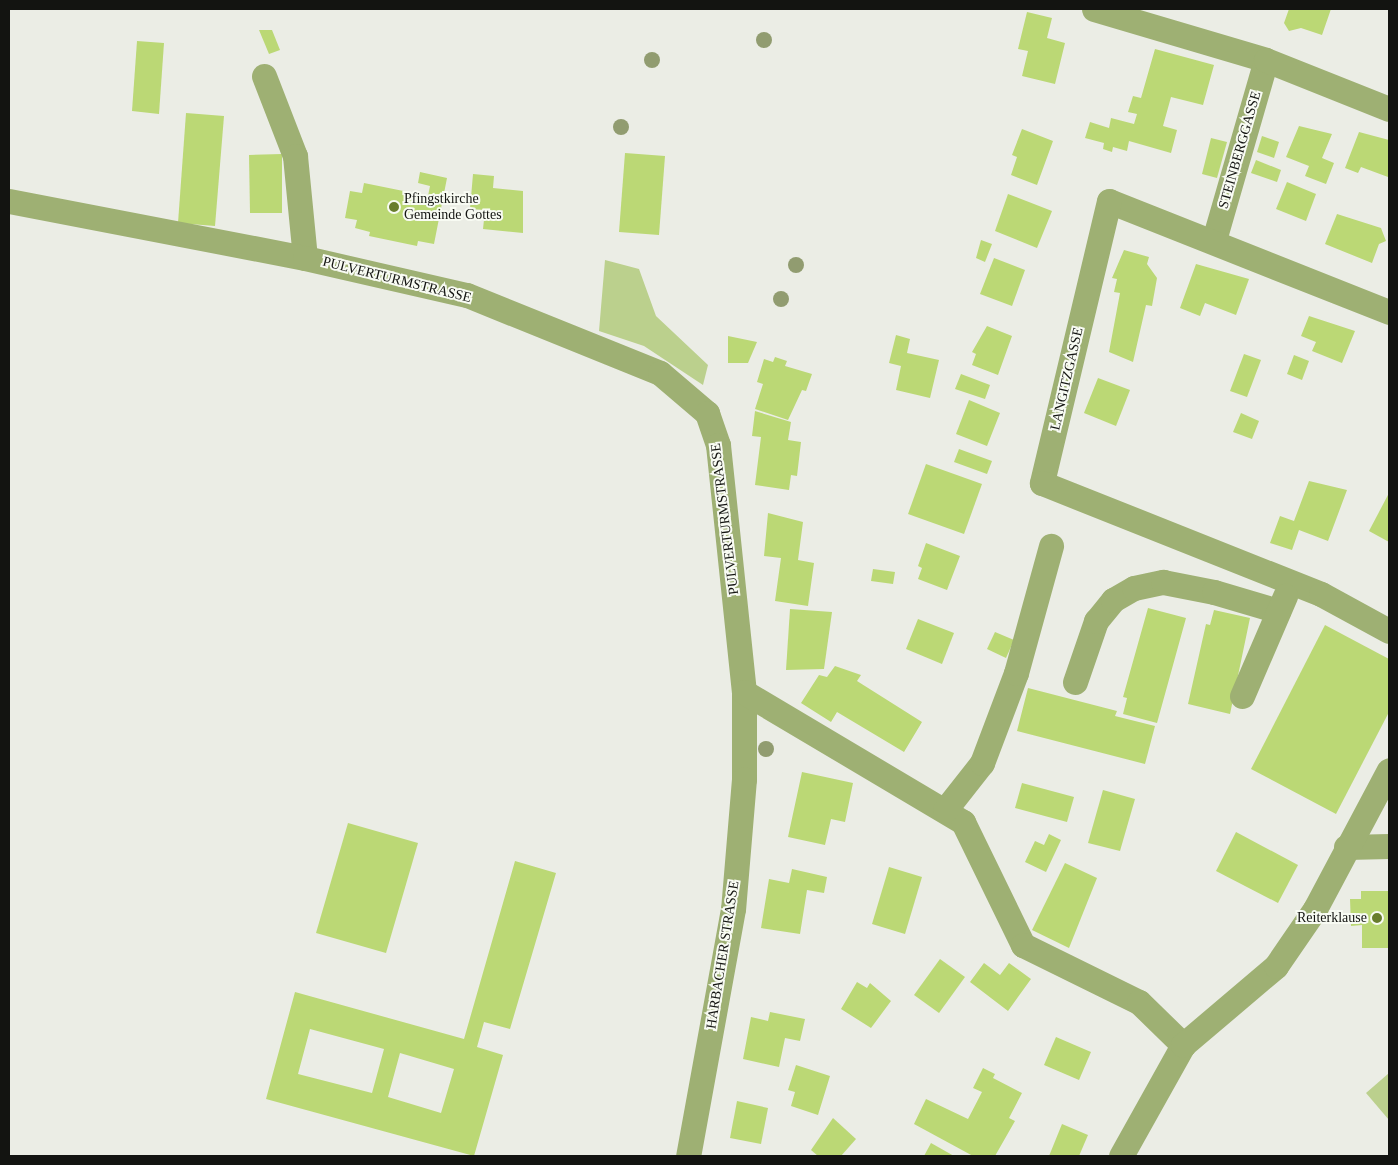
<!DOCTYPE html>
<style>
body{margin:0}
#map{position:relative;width:1398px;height:1165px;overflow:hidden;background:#ebede5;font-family:Georgia,serif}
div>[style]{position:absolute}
.green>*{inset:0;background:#bbd08d}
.building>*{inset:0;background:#bbd875}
.minor>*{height:25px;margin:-12.5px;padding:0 12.5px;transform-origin:12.5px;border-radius:12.5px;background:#9eb073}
.trees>*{width:16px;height:16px;margin:-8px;border-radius:50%;background:#919c70}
.dots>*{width:14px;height:14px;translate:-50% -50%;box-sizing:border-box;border:2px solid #f8fbf3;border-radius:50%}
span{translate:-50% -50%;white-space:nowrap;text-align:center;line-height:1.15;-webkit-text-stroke:4px #f8fbf3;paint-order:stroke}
.street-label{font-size:14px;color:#131411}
.poi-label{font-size:14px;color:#131411}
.left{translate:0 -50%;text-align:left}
.right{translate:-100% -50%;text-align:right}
.frame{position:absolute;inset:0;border:10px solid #131411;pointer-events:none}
</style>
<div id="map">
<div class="green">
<i style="clip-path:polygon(605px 260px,639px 269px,656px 316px,708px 365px,703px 385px,644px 346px,599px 331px)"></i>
<i style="clip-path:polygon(1389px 1073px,1389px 1120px,1366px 1093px)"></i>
</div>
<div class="building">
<i style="clip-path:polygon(1289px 9px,1331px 9px,1322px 35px,1301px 28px,1289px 31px,1284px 23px)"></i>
<i style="clip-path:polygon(1027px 12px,1052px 18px,1047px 38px,1065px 43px,1055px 84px,1022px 76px,1028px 51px,1018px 49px)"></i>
<i style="clip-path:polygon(259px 30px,272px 30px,280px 50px,269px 54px)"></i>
<i style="clip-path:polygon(137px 41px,164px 43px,159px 114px,132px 111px)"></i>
<i style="clip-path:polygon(1155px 49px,1214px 65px,1203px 105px,1171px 97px,1163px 126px,1177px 130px,1171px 153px,1129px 141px,1127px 151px,1113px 147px,1112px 152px,1103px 149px,1104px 143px,1085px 138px,1090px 122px,1109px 128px,1111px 118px,1134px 124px,1137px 114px,1128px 112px,1133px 96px,1141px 98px)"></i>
<i style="clip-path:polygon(186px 113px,224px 116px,215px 226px,178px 223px)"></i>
<i style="clip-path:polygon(1299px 126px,1332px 134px,1322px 158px,1334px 163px,1326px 184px,1305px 176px,1309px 166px,1286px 157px)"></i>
<i style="clip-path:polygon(1022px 129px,1053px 141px,1037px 185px,1011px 175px,1017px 157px,1012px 155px)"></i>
<i style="clip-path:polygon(1359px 132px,1389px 140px,1388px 177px,1361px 167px,1358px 173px,1345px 168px)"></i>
<i style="clip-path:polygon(1262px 136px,1279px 142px,1274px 158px,1257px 152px)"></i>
<i style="clip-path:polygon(1211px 138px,1227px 142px,1217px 178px,1202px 174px)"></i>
<i style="clip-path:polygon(625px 153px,665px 156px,659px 235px,619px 232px)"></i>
<i style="clip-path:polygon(282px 154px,282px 213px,250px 213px,249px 155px)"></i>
<i style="clip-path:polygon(1256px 160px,1281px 170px,1277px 182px,1251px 173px)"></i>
<i style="clip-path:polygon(420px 172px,447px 178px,434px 244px,418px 241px,417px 246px,369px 236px,370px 232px,355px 228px,357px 220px,345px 218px,350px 191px,362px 193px,364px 183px,428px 196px,430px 186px,418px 183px)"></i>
<i style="clip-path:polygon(473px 174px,494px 176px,493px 188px,523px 191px,523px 233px,483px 229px,485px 210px,470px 209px)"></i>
<i style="clip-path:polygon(1287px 182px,1316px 194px,1306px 221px,1276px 209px)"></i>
<i style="clip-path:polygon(1008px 194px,1052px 211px,1037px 248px,995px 231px)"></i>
<i style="clip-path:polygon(1337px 214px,1381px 228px,1386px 241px,1379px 244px,1372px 263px,1325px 244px)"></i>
<i style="clip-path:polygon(981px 240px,992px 244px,985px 262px,976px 258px)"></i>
<i style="clip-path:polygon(1124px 250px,1149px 257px,1147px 264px,1157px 278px,1152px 306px,1146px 305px,1133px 362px,1109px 352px,1120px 293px,1114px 292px,1117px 279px,1112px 278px)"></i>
<i style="clip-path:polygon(994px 258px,1025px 270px,1012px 306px,980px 294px)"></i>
<i style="clip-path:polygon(1196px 264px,1249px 279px,1236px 315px,1205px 303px,1200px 316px,1180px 308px)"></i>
<i style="clip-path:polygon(1309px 316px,1355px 331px,1342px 363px,1312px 351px,1316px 342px,1301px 336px)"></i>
<i style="clip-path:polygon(987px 326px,1012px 336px,998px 375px,972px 365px,976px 354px,972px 352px)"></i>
<i style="clip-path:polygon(896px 335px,910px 339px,907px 353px,939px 360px,930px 398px,896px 390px,901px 366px,889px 363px)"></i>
<i style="clip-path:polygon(728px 336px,757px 342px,748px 363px,728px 363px)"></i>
<i style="clip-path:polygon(1244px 354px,1261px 360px,1247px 397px,1230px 391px)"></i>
<i style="clip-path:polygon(1294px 355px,1309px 361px,1302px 380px,1287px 374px)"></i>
<i style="clip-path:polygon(775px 357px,787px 361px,785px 366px,812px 374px,806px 391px,802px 390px,788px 420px,755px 409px,763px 384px,757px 382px,764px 359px,773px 362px)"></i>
<i style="clip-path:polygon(961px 374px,990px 385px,985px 399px,955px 389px)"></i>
<i style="clip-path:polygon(1098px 378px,1130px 390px,1116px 426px,1084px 413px)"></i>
<i style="clip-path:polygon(969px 400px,1000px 413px,987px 446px,956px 434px)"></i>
<i style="clip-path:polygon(755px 411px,791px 422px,788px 440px,801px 442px,797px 476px,791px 475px,789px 490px,755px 485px,761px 437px,752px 436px)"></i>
<i style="clip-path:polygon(1241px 413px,1259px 421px,1252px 439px,1233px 432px)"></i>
<i style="clip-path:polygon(959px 449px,992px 461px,987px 474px,954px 462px)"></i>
<i style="clip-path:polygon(926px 464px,982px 484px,964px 534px,908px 514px)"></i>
<i style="clip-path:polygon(1309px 481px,1347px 490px,1328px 541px,1299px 530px,1292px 550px,1270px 543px,1280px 516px,1294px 521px)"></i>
<i style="clip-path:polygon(1389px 493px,1389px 542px,1369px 531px)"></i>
<i style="clip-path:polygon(768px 513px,803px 522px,798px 560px,814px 563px,808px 606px,775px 601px,781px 558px,764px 556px)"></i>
<i style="clip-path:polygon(926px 543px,960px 556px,947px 590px,918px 579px,922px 568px,918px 566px)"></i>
<i style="clip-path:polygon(873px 569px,895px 572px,893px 584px,871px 581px)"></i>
<i style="clip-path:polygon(1148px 608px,1186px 618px,1157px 723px,1123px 714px,1127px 698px,1123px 697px)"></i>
<i style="clip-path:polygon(790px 609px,832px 612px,824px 669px,786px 670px)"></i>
<i style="clip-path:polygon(1214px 610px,1250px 618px,1230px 714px,1188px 704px,1206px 624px,1210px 625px)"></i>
<i style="clip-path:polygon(918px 619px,954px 633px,942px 664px,906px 649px)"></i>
<i style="clip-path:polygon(1325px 625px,1389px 659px,1389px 712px,1336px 814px,1251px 769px)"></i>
<i style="clip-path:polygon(995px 632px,1014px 640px,1006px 658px,987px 649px)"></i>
<i style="clip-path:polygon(835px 666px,861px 675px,857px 681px,922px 722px,904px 752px,837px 712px,831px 722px,801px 703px,819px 675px,827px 677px)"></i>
<i style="clip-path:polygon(1028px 688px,1117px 711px,1115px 716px,1155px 726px,1145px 764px,1017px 731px)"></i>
<i style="clip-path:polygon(802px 772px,853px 783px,845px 822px,831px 819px,825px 845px,788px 837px)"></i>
<i style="clip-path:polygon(1022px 783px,1074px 797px,1067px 822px,1015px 808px)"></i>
<i style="clip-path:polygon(1103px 790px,1135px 799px,1120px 851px,1088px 843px)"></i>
<i style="clip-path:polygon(348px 823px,418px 843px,386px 953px,316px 933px)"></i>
<i style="clip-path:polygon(1236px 832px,1298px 865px,1278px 903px,1216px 871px)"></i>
<i style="clip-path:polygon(1049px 834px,1061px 840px,1046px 872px,1025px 862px,1035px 841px,1044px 845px)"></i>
<i style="clip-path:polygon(evenodd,515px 861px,556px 873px,510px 1029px,484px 1022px,477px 1047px,503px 1055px,474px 1156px,266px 1099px,295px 992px,464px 1039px,515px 861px,310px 1029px,384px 1049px,372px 1093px,298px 1074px,310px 1029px,515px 861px,400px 1053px,454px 1069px,441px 1113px,388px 1097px,400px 1053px)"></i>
<i style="clip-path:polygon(1065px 863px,1097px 878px,1069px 948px,1032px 930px)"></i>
<i style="clip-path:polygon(889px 867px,922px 877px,905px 934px,872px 924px)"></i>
<i style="clip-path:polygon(792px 869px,827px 877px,824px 893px,807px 890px,800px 934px,761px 928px,769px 879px,789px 883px)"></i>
<i style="clip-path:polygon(1361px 891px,1389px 891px,1389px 948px,1362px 948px,1362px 925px,1351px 926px,1350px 899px,1361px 899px)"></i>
<i style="clip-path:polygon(940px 959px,965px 977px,939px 1013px,914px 995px)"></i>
<i style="clip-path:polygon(984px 963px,1000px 975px,1009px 963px,1031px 979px,1008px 1011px,970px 982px)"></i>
<i style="clip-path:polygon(857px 982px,867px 988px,870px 983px,891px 1001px,871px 1028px,841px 1009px)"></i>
<i style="clip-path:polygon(770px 1012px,805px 1019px,800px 1041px,785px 1038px,779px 1067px,743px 1059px,751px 1017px,768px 1021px)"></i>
<i style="clip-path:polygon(1056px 1037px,1091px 1052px,1079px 1080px,1044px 1065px)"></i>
<i style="clip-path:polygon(796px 1065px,830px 1076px,818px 1115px,791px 1106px,795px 1092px,788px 1090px)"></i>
<i style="clip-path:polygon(983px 1068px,995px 1074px,993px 1078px,1022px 1093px,1009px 1118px,1015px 1121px,995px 1156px,973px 1156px,914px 1124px,926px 1099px,968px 1119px,982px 1092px,973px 1088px)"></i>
<i style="clip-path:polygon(737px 1101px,768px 1108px,761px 1144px,730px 1138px)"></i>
<i style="clip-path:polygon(833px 1118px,856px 1139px,841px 1156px,818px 1156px,811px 1150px)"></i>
<i style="clip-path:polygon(1062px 1124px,1088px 1135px,1079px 1156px,1049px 1156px)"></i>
<i style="clip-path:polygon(931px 1143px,954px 1156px,924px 1156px)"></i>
</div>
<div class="minor">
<i style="left:1094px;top:9px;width:179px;rotate:16.5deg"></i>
<i style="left:264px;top:76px;width:86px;rotate:68.8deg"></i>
<i style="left:295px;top:156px;width:102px;rotate:84.4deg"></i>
<i style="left:9px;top:201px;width:301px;rotate:10.9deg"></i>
<i style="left:305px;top:258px;width:166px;rotate:12.9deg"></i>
<i style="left:467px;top:295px;width:208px;rotate:22deg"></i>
<i style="left:660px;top:373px;width:62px;rotate:40.4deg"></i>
<i style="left:707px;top:413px;width:34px;rotate:71deg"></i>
<i style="left:718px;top:445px;width:248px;rotate:84deg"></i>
<i style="left:744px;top:692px;width:87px;rotate:90deg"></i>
<i style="left:744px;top:779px;width:130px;rotate:94.8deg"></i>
<i style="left:733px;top:909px;width:251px;rotate:100.3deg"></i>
<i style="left:1214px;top:240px;width:187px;rotate:-73.9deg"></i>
<i style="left:1266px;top:60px;width:132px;rotate:21.7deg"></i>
<i style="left:1389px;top:312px;width:301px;rotate:-158.4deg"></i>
<i style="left:1109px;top:201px;width:290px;rotate:103.4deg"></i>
<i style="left:1042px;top:483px;width:300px;rotate:21.7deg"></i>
<i style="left:1321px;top:594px;width:77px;rotate:28.6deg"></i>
<i style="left:1075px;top:682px;width:65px;rotate:-71deg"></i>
<i style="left:1096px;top:621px;width:27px;rotate:-51deg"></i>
<i style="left:1113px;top:600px;width:24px;rotate:-30deg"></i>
<i style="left:1134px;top:588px;width:30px;rotate:-12deg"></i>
<i style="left:1163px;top:582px;width:52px;rotate:11.1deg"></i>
<i style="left:1214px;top:592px;width:67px;rotate:16.5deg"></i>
<i style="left:744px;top:692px;width:255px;rotate:30.7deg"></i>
<i style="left:963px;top:822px;width:137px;rotate:64deg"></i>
<i style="left:1023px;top:945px;width:129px;rotate:26.2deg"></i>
<i style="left:1139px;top:1002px;width:62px;rotate:44.3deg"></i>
<i style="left:1242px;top:696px;width:109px;rotate:-66.7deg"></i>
<i style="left:945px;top:810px;width:60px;rotate:-51.8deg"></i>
<i style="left:982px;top:763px;width:96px;rotate:-69.3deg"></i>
<i style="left:1016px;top:673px;width:132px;rotate:-74.6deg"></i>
<i style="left:1346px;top:847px;width:43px;rotate:-1.3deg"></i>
<i style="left:1121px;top:1156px;width:127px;rotate:-60.8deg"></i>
<i style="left:1183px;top:1045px;width:122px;rotate:-40.3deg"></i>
<i style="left:1276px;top:966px;width:69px;rotate:-55.6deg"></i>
<i style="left:1315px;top:909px;width:157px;rotate:-62deg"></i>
</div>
<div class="trees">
<i style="left:764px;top:40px"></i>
<i style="left:652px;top:60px"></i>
<i style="left:621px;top:127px"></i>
<i style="left:796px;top:265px"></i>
<i style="left:781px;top:299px"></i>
<i style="left:766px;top:749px"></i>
</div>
<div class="dots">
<i style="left:394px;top:207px;background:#687d2d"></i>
<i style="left:1377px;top:918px;background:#687d2d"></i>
</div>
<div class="street-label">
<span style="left:1240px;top:150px;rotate:-74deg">STEINBERGGASSE</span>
<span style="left:397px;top:280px;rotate:14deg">PULVERTURMSTRASSE</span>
<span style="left:1067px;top:379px;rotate:-77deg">LANGITZGASSE</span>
<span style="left:725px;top:519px;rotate:-97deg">PULVERTURMSTRASSE</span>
<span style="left:723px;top:955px;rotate:-81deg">HARBACHER STRASSE</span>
</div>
<div class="poi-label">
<span class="left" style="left:404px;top:207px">Pfingstkirche<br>Gemeinde Gottes</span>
<span class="right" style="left:1367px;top:918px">Reiterklause</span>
</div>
<div class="frame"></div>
</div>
